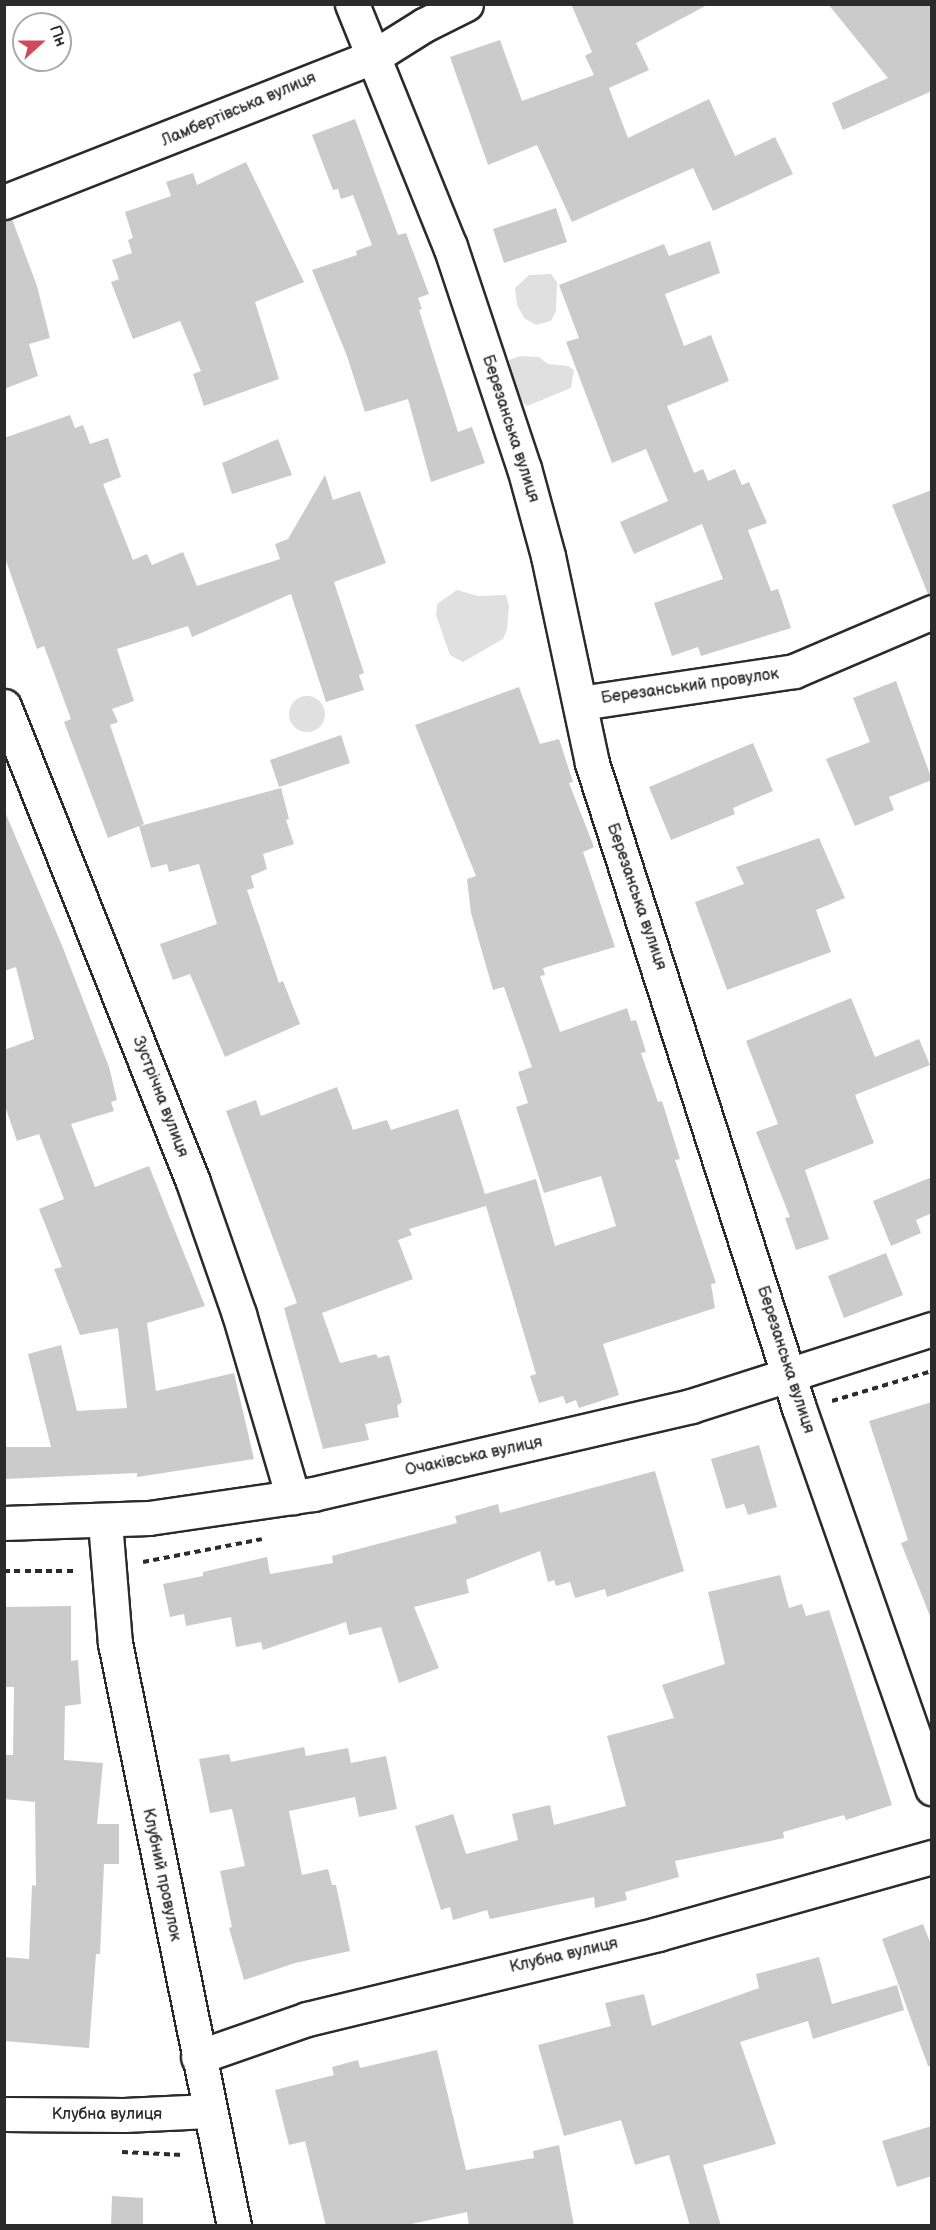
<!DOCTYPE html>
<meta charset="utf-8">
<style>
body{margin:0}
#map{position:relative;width:936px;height:2230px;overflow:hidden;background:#fff;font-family:"Balsamiq Sans",sans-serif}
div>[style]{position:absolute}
.green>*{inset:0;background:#e0e0e0}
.round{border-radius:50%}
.building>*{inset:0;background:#cbcbcb}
.path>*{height:4px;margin-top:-2px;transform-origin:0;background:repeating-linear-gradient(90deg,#2b2b2b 0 6px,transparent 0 10.5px)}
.roads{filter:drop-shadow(2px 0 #2b2b2b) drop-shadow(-2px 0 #2b2b2b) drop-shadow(0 2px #2b2b2b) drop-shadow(0 -2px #2b2b2b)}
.street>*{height:33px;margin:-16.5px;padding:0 16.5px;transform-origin:16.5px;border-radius:16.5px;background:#fff}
span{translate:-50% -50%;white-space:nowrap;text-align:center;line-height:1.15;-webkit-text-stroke:5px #fff;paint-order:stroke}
.street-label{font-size:16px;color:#2b2b2b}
.frame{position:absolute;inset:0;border:6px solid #2b2b2b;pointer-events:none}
.north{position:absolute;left:12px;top:12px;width:60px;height:60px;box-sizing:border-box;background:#fff;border:2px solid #aaa;border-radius:50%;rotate:69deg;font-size:16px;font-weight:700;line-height:24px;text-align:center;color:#2b2b2b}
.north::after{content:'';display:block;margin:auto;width:21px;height:27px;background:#d1495b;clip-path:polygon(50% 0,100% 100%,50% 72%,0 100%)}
</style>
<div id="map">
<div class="green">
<i style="clip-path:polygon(551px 274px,557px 282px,556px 311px,551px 321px,536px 325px,524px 318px,517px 305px,515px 288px,529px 275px)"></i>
<i style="clip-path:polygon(520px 356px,539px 357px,548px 364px,568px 366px,574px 370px,571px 388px,527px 406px,518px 399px,507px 369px,509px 360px)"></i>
<i style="clip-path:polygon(457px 590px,478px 596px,506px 595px,509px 606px,507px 630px,503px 639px,463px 662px,450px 655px,436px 615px,437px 604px)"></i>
<i class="round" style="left:289px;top:696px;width:36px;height:36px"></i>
</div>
<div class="building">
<i style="clip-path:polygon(571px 4px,709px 4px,636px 43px,649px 70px,609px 88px,628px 138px,709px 99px,735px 156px,775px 137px,793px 174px,713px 211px,693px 168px,572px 222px,537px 145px,488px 165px,450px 57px,500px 40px,522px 101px,594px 75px,585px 56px,592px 52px)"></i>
<i style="clip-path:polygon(828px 4px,932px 4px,932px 91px,843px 130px,832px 103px,888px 78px)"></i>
<i style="clip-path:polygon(355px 119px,398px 235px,406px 233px,429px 294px,418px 298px,422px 309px,419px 310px,458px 432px,472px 427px,485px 463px,431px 482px,408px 399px,365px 412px,347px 356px,312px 270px,357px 255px,356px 251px,372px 245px,353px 195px,341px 199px,338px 189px,333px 190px,312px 135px)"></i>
<i style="clip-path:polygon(246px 162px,304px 282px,255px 302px,279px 379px,204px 406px,193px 374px,201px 371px,180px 321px,133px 339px,111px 282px,119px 279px,112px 260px,132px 253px,128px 240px,133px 238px,125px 212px,171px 196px,166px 182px,193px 173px,197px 185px)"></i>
<i style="clip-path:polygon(556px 208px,567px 242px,504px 263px,493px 229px)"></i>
<i style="clip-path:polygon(12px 219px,37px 286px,50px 338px,29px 344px,38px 376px,4px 389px,4px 220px)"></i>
<i style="clip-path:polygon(710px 241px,720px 273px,665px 294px,684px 346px,711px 335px,729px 381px,667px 406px,694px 473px,703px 469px,708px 481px,735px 469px,742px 485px,749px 482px,767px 523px,748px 530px,771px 591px,778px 589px,791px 628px,701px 656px,698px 647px,672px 656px,654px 603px,723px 579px,702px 524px,634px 554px,620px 522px,668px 501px,646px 449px,612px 463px,566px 342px,579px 338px,559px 285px,664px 244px,669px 256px)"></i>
<i style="clip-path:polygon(70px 415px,75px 428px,83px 425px,90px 444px,108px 438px,121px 477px,103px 484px,133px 560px,147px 554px,152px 565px,183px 552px,197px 586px,280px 559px,275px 544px,288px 539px,325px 475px,333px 500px,360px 491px,386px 563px,334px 582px,364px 673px,359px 675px,364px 690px,326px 702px,291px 594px,192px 637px,188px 626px,117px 649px,134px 701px,112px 709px,118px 722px,110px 725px,144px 824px,140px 826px,281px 788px,289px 819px,286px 820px,294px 844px,263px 854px,267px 869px,251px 876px,254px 888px,247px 890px,279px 983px,283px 981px,300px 1024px,225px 1057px,190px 974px,173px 980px,160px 944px,217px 924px,199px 864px,169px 872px,167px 864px,151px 868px,139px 826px,108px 838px,64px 722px,71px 719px,44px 646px,37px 649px,4px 555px,4px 438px)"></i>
<i style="clip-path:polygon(278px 439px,292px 475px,232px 494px,222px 463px)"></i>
<i style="clip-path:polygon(932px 490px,932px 594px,928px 594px,892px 505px)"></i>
<i style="clip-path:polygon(896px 681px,932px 780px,889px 797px,894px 810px,855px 826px,826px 759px,870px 742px,853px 698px)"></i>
<i style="clip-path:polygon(519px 687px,540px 744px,559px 739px,573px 782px,569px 783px,594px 847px,583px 852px,615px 947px,543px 968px,545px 975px,540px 976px,560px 1032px,627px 1008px,631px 1021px,636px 1020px,646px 1052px,641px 1053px,658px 1102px,662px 1101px,680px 1159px,675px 1160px,716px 1283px,711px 1284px,715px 1308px,603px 1344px,619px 1395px,579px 1408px,576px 1400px,566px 1404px,563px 1396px,539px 1403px,530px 1376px,536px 1374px,486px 1206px,409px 1229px,412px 1235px,398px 1240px,413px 1279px,322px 1313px,340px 1363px,376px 1354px,378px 1358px,389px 1355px,402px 1402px,397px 1406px,399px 1417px,365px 1424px,369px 1440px,323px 1449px,284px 1308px,297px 1303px,226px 1111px,256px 1100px,261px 1116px,337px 1087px,353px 1130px,387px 1120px,391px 1130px,458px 1109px,485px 1194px,536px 1179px,555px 1246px,616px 1226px,601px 1176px,544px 1193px,516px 1107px,528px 1103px,518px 1072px,532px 1067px,504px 987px,493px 990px,471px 913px,467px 879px,476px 876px,415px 725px)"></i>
<i style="clip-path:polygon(341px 735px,350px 763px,279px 787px,270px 760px)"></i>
<i style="clip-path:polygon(753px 743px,773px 791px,733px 808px,735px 814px,671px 840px,649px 787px)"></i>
<i style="clip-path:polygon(5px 812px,63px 948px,109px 1067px,117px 1100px,111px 1102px,114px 1111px,71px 1124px,95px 1187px,149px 1166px,205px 1306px,147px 1323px,156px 1391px,234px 1373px,254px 1459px,137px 1477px,137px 1473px,4px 1479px,4px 1447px,51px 1447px,28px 1354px,61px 1345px,77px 1411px,127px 1408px,118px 1328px,80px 1335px,54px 1269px,62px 1267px,39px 1209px,64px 1199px,39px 1134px,17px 1141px,4px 1103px,4px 1050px,34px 1039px,16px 967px,4px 971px)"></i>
<i style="clip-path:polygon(819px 838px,845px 898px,816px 910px,831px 952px,727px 990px,695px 902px,744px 884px,736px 867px)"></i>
<i style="clip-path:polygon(851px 998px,875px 1057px,919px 1039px,930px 1065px,855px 1095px,874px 1143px,805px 1170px,829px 1239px,796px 1250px,785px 1218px,790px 1217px,756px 1132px,778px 1124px,746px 1041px)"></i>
<i style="clip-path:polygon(932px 1177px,932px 1213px,916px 1220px,921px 1233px,891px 1246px,873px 1201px)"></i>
<i style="clip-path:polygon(886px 1253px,903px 1295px,844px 1318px,828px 1276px)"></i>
<i style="clip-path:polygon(932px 1402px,932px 1616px,930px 1616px,901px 1543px,908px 1540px,869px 1421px)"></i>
<i style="clip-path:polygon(759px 1445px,777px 1507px,748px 1515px,744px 1504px,726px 1509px,711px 1459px)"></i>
<i style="clip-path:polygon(655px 1471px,684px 1571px,607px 1597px,605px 1589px,575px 1598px,570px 1582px,556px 1586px,554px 1580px,548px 1582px,540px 1551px,466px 1580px,469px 1593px,414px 1607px,439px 1668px,399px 1683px,381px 1627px,349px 1635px,346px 1622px,263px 1650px,261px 1642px,236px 1647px,231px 1617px,186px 1626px,184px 1614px,170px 1617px,163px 1584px,203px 1576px,203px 1572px,267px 1557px,270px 1574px,333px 1563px,332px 1556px,457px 1523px,455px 1516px,498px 1504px,500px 1513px)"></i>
<i style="clip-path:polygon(780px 1575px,789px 1608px,802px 1604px,806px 1616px,829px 1610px,892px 1805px,846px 1820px,844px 1815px,783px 1832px,784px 1838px,675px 1861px,679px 1877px,625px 1892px,627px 1900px,595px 1908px,594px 1897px,490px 1919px,487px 1910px,453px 1920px,450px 1907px,441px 1910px,415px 1826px,453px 1814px,466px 1854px,518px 1840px,512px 1814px,550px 1805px,554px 1825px,626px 1806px,607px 1736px,674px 1718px,662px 1685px,725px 1664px,708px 1592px)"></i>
<i style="clip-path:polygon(71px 1606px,71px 1661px,78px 1660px,81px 1704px,65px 1706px,64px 1760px,103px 1763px,97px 1824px,119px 1824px,119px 1864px,104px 1864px,100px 1954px,96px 1954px,89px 2048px,4px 2041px,4px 1957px,29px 1959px,32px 1885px,36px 1886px,35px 1802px,4px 1799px,4px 1755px,13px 1755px,14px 1687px,4px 1687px,4px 1607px)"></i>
<i style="clip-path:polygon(304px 1747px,306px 1756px,348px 1748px,351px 1763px,386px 1756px,397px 1809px,359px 1817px,355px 1797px,289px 1811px,302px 1875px,328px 1869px,332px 1885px,336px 1885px,350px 1951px,295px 1963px,244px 1980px,229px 1928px,232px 1927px,220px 1871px,245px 1866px,232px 1809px,210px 1813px,199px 1759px,229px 1754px,231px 1762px)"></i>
<i style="clip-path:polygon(923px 1924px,932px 1947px,932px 2066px,928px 2066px,882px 1939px)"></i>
<i style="clip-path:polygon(819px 1957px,832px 2004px,897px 1985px,904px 2010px,813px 2039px,808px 2021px,740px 2042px,776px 2144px,703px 2165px,721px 2226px,690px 2226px,669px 2155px,635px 2165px,621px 2120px,564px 2136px,538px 2045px,611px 2026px,605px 2003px,644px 1994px,652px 2026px,759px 1988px,756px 1974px)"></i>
<i style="clip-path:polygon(437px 2050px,466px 2170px,534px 2158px,533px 2151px,559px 2145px,574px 2226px,469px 2226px,467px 2212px,402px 2226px,326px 2226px,305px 2141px,289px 2145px,275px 2090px,334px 2075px,332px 2067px,358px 2060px,360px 2068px)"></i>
<i style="clip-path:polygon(932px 2126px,932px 2176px,897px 2187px,882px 2141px)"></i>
<i style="clip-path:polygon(112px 2196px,143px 2198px,143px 2226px,111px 2226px)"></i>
</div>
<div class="path">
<i style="left:832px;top:1401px;width:104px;rotate:-16.7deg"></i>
<i style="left:143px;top:1562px;width:121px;rotate:-10.9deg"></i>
<i style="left:4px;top:1571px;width:72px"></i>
<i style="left:122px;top:2152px;width:61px;rotate:2.8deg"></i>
</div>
<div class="roads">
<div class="street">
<i style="left:352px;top:4px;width:261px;rotate:68deg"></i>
<i style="left:450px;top:246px;width:234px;rotate:71.6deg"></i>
<i style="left:524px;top:468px;width:91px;rotate:74.7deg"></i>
<i style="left:548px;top:556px;width:212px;rotate:78deg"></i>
<i style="left:592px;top:763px;width:677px;rotate:72.21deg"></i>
<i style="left:799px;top:1408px;width:403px;rotate:70.7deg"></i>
<i style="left:4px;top:202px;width:396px;rotate:-21.5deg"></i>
<i style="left:373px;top:57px;width:60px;rotate:-32.1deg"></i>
<i style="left:424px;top:25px;width:47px;rotate:-26.6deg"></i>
<i style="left:581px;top:703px;width:215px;rotate:-8.5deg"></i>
<i style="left:794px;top:671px;width:150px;rotate:-23.1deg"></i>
<i style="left:4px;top:706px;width:512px;rotate:68.34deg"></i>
<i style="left:193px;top:1182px;width:140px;rotate:70.8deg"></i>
<i style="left:239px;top:1314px;width:191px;rotate:73.6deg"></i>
<i style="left:105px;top:1522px;width:121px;rotate:85.3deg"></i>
<i style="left:115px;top:1643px;width:595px;rotate:78.46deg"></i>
<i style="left:4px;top:1523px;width:145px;rotate:-2deg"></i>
<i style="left:149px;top:1518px;width:166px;rotate:-8.3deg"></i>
<i style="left:313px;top:1494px;width:388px;rotate:-13.1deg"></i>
<i style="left:691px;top:1406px;width:253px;rotate:-17.7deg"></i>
<i style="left:198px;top:2057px;width:115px;rotate:-19.2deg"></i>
<i style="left:307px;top:2019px;width:361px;rotate:-13.6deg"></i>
<i style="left:658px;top:1934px;width:285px;rotate:-15.7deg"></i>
<i style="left:4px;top:2114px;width:120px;rotate:0.5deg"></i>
<i style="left:124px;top:2115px;width:85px;rotate:-2.7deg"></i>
</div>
</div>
<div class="street-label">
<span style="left:239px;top:110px;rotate:-23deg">Ламбертівська вулиця</span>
<span style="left:510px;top:429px;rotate:72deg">Березанська вулиця</span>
<span style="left:690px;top:687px;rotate:-8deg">Березанський провулок</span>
<span style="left:636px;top:897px;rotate:71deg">Березанська вулиця</span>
<span style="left:160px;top:1097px;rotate:69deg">Зустрічна вулиця</span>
<span style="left:785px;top:1360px;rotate:72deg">Березанська вулиця</span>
<span style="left:474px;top:1457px;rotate:-12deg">Очаківська вулиця</span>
<span style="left:161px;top:1875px;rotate:78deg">Клубний провулок</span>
<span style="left:564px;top:1956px;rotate:-13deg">Клубна вулиця</span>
<span style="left:107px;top:2115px">Клубна вулиця</span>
</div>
<div class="frame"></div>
<div class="north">Пн</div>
</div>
